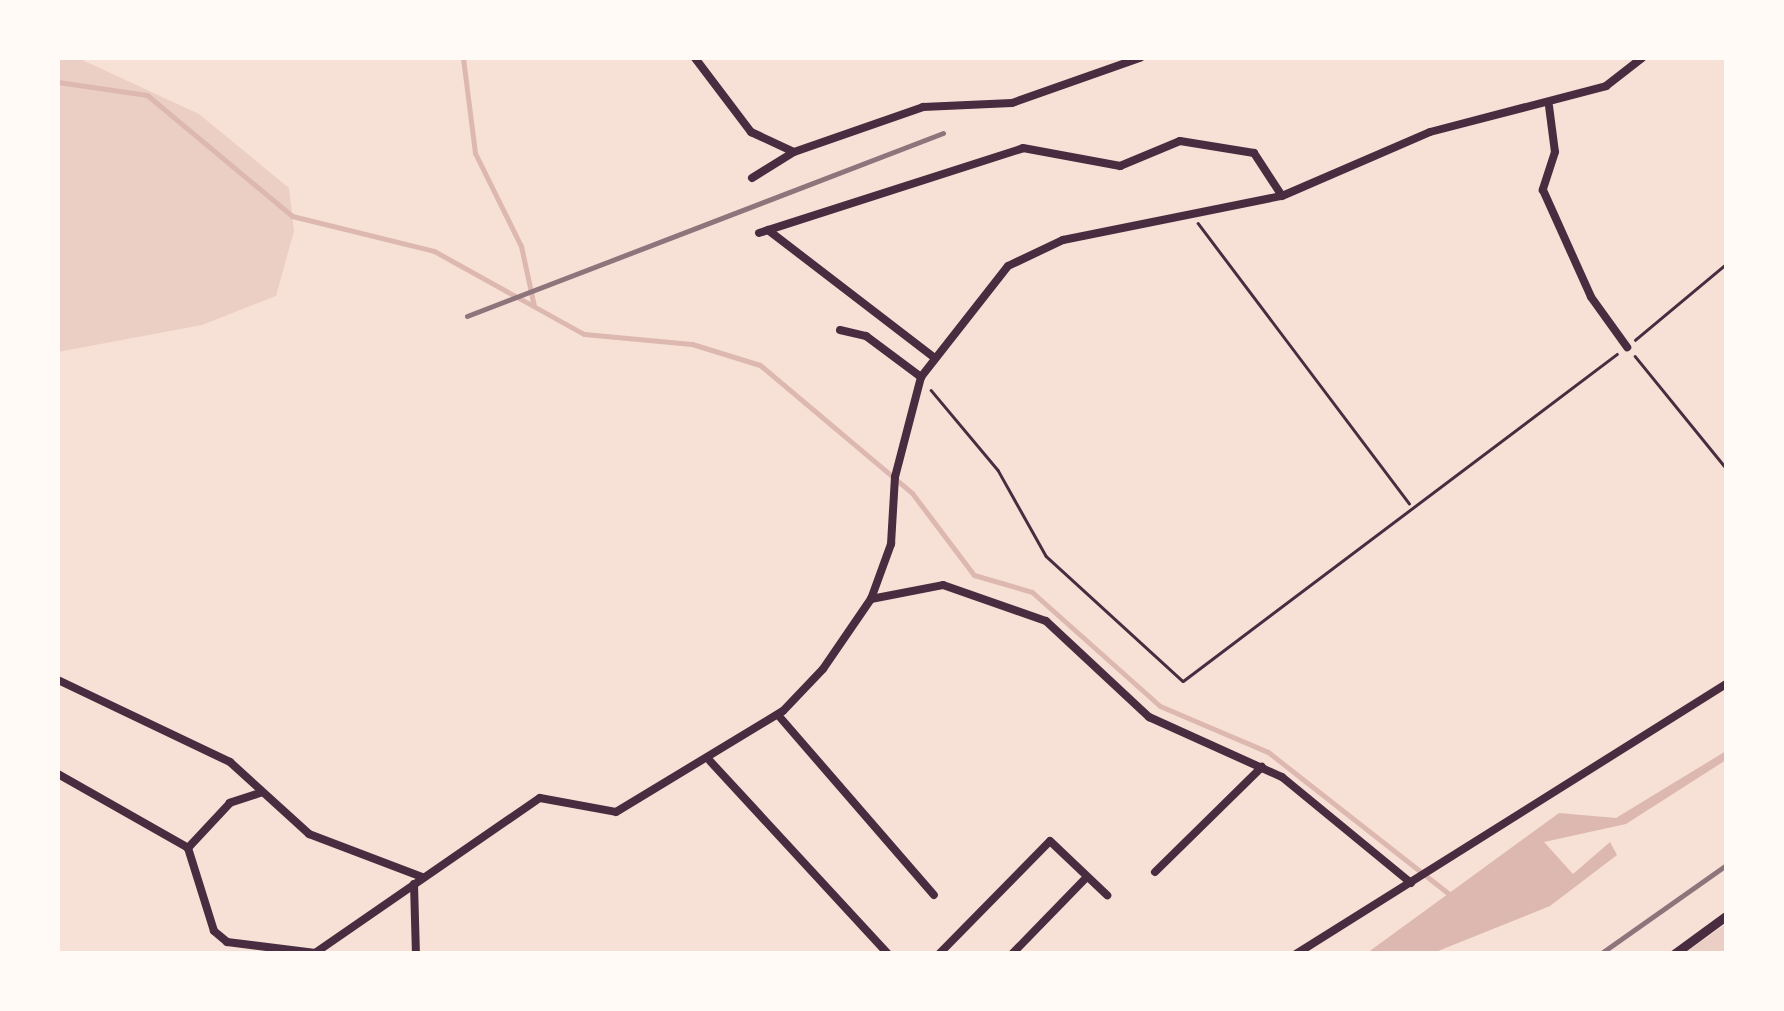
<!DOCTYPE html>
<style>
body{margin:0}
#map{position:relative;width:1784px;height:1011px;overflow:hidden;background:#f7e1d7;font-family:Arial,sans-serif}
div>[style]{position:absolute}
.green>*{inset:0;background:#ebcfc5}
.water>*{inset:0;background:#dcb8b0}
.stream>*{height:5px;margin:-2.5px;padding:0 2.5px;transform-origin:2.5px;border-radius:2.5px;background:#dcb8b0}
.path>*{height:2.5px;margin:-1.25px;padding:0 1.25px;transform-origin:1.25px;border-radius:1.25px;background:#4a2c40}
.minor>*{height:8px;margin:-4px;padding:0 4px;transform-origin:4px;border-radius:4px;background:#4a2c40}
.tertiary>*{height:9px;margin:-4.5px;padding:0 4.5px;transform-origin:4.5px;border-radius:4.5px;background:#4a2c40}
.rail>*{height:5px;margin:-2.5px;padding:0 2.5px;transform-origin:2.5px;border-radius:2.5px;background:#8f747c}
span{translate:-50% -50%;white-space:nowrap;text-align:center;line-height:1.15;-webkit-text-stroke:8px #fffaf5;paint-order:stroke}
.frame{position:absolute;inset:0;border:60px solid #fffaf5;pointer-events:none}
</style>
<div id="map">
<div class="green">
<i style="clip-path:polygon(58px 58px,78px 58px,199px 114px,289px 188px,294px 231px,276px 296px,202px 325px,58px 352px)"></i>
<i style="clip-path:polygon(1726px 924px,1726px 953px,1684px 953px)"></i>
</div>
<div class="water">
<i style="clip-path:polygon(1726px 751px,1726px 760px,1626px 824px,1544px 842px,1573px 874px,1610px 842px,1617px 855px,1550px 906px,1433px 953px,1367px 953px,1559px 813px,1616px 818px)"></i>
</div>
<div class="stream">
<i style="left:463px;top:58px;width:96px;rotate:82.8deg"></i>
<i style="left:475px;top:153px;width:104px;rotate:63.7deg"></i>
<i style="left:521px;top:246px;width:61px;rotate:77.8deg"></i>
<i style="left:58px;top:82px;width:90px;rotate:8.3deg"></i>
<i style="left:147px;top:95px;width:189px;rotate:39.8deg"></i>
<i style="left:292px;top:216px;width:146px;rotate:13.8deg"></i>
<i style="left:434px;top:251px;width:171px;rotate:29deg"></i>
<i style="left:584px;top:334px;width:108px;rotate:5.3deg"></i>
<i style="left:692px;top:344px;width:71px;rotate:17.2deg"></i>
<i style="left:760px;top:365px;width:199px;rotate:40.1deg"></i>
<i style="left:912px;top:493px;width:103px;rotate:52.9deg"></i>
<i style="left:974px;top:575px;width:60px;rotate:16.3deg"></i>
<i style="left:1032px;top:592px;width:171px;rotate:41.7deg"></i>
<i style="left:1160px;top:706px;width:117px;rotate:23.1deg"></i>
<i style="left:1268px;top:752px;width:235px;rotate:38.1deg"></i>
</div>
<div class="path">
<i style="left:1198px;top:223px;width:351px;rotate:53deg"></i>
<i style="left:1635px;top:340px;width:119px;rotate:-39.9deg"></i>
<i style="left:1635px;top:356px;width:144px;rotate:50.9deg"></i>
<i style="left:931px;top:390px;width:104px;rotate:50.1deg"></i>
<i style="left:998px;top:470px;width:98px;rotate:60.8deg"></i>
<i style="left:1046px;top:556px;width:185px;rotate:42.4deg"></i>
<i style="left:1183px;top:681px;width:543px;rotate:-37deg"></i>
</div>
<div class="minor">
<i style="left:695px;top:58px;width:93px;rotate:52.9deg"></i>
<i style="left:751px;top:132px;width:47px;rotate:24.9deg"></i>
<i style="left:794px;top:152px;width:137px;rotate:-19.2deg"></i>
<i style="left:923px;top:107px;width:89px;rotate:-2.6deg"></i>
<i style="left:1012px;top:103px;width:136px;rotate:-19.4deg"></i>
<i style="left:1549px;top:106px;width:46px;rotate:82.6deg"></i>
<i style="left:1555px;top:152px;width:40px;rotate:108deg"></i>
<i style="left:1543px;top:190px;width:117px;rotate:65.8deg"></i>
<i style="left:1591px;top:297px;width:62px;rotate:54.2deg"></i>
<i style="left:752px;top:178px;width:49px;rotate:-31.8deg"></i>
<i style="left:768px;top:230px;width:210px;rotate:37.5deg"></i>
<i style="left:759px;top:233px;width:277px;rotate:-17.8deg"></i>
<i style="left:1023px;top:148px;width:99px;rotate:10.5deg"></i>
<i style="left:1120px;top:166px;width:65px;rotate:-22.6deg"></i>
<i style="left:1180px;top:141px;width:75px;rotate:9.2deg"></i>
<i style="left:1254px;top:153px;width:51px;rotate:56.9deg"></i>
<i style="left:840px;top:330px;width:27px;rotate:13deg"></i>
<i style="left:866px;top:336px;width:69px;rotate:36.7deg"></i>
<i style="left:871px;top:599px;width:73px;rotate:-11deg"></i>
<i style="left:943px;top:585px;width:109px;rotate:19.3deg"></i>
<i style="left:1046px;top:621px;width:141px;rotate:43deg"></i>
<i style="left:1149px;top:717px;width:146px;rotate:24.3deg"></i>
<i style="left:1282px;top:777px;width:167px;rotate:39.4deg"></i>
<i style="left:58px;top:680px;width:191px;rotate:25.5deg"></i>
<i style="left:230px;top:762px;width:107px;rotate:42.3deg"></i>
<i style="left:309px;top:834px;width:121px;rotate:20.8deg"></i>
<i style="left:778px;top:715px;width:238px;rotate:49.1deg"></i>
<i style="left:710px;top:761px;width:263px;rotate:47.3deg"></i>
<i style="left:58px;top:774px;width:150px;rotate:29.6deg"></i>
<i style="left:260px;top:793px;width:32px;rotate:162deg"></i>
<i style="left:230px;top:803px;width:62px;rotate:133deg"></i>
<i style="left:188px;top:848px;width:87px;rotate:72.6deg"></i>
<i style="left:214px;top:931px;width:17px;rotate:40deg"></i>
<i style="left:227px;top:942px;width:89px;rotate:7.1deg"></i>
<i style="left:315px;top:953px;width:273px;rotate:-34.6deg"></i>
<i style="left:540px;top:798px;width:77px;rotate:10.4deg"></i>
<i style="left:616px;top:812px;width:195px;rotate:-31.2deg"></i>
<i style="left:783px;top:711px;width:58px;rotate:-46.4deg"></i>
<i style="left:823px;top:669px;width:85px;rotate:-55.6deg"></i>
<i style="left:871px;top:599px;width:59px;rotate:-70deg"></i>
<i style="left:891px;top:544px;width:67px;rotate:-86.6deg"></i>
<i style="left:895px;top:477px;width:103px;rotate:-75.4deg"></i>
<i style="left:921px;top:377px;width:141px;rotate:-51.9deg"></i>
<i style="left:1008px;top:266px;width:61px;rotate:-25.3deg"></i>
<i style="left:1063px;top:240px;width:223px;rotate:-11.4deg"></i>
<i style="left:1282px;top:196px;width:161px;rotate:-23.4deg"></i>
<i style="left:1430px;top:132px;width:182px;rotate:-14.6deg"></i>
<i style="left:1606px;top:86px;width:46px;rotate:-37.9deg"></i>
<i style="left:1155px;top:872px;width:150px;rotate:-44.5deg"></i>
<i style="left:414px;top:884px;width:70px;rotate:88.4deg"></i>
<i style="left:939px;top:954px;width:158px;rotate:-45.5deg"></i>
<i style="left:1050px;top:841px;width:79px;rotate:43.5deg"></i>
<i style="left:1012px;top:954px;width:107px;rotate:-45.8deg"></i>
<i style="left:1296px;top:954px;width:508px;rotate:-32.12deg"></i>
</div>
<div class="tertiary">
<i style="left:1674px;top:954px;width:64px;rotate:-36.2deg"></i>
</div>
<div class="rail">
<i style="left:467px;top:316px;width:510px;rotate:-21.03deg"></i>
<i style="left:1600px;top:954px;width:154px;rotate:-35.2deg"></i>
</div>
<div class="frame"></div>
</div>
